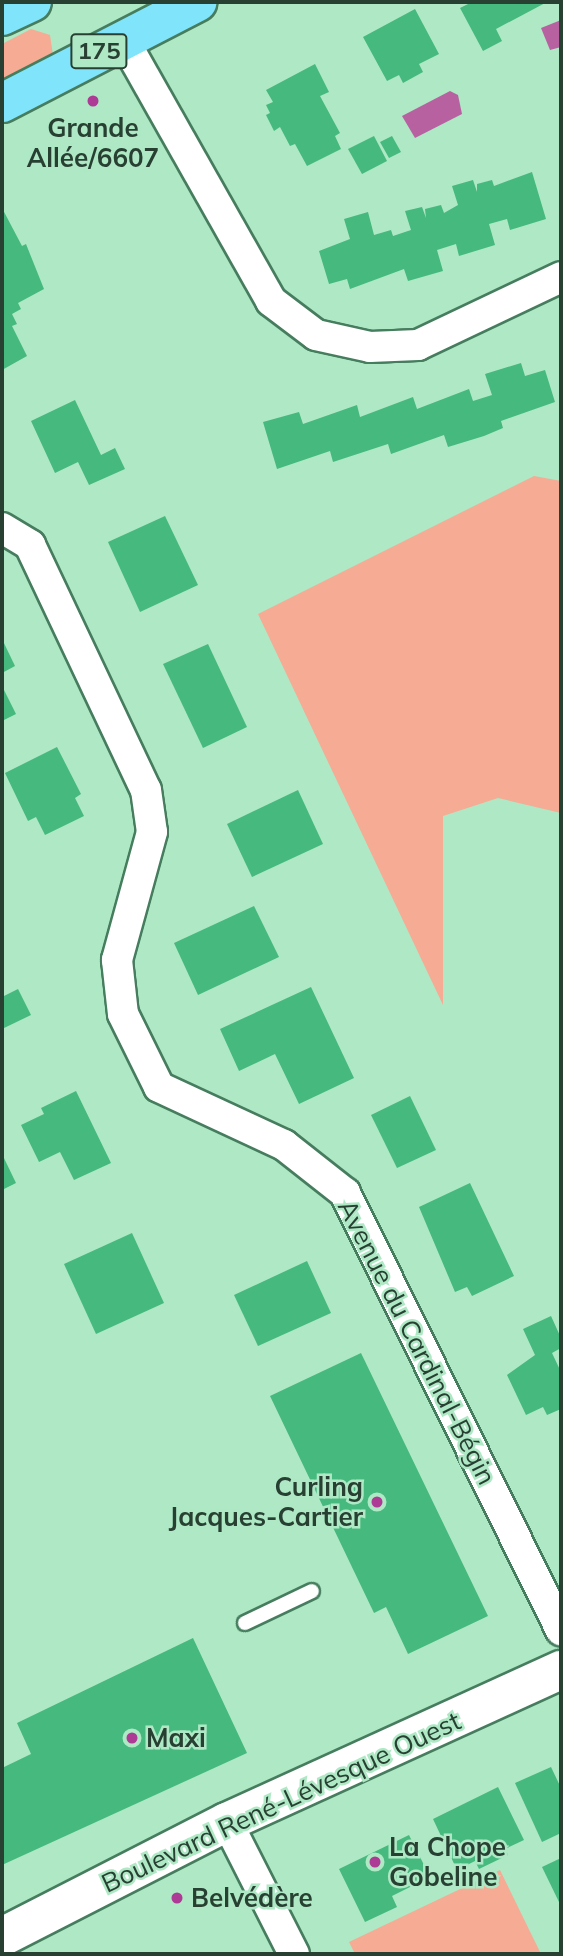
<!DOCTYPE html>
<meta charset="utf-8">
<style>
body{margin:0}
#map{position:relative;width:563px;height:1956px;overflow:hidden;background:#aee8c5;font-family:Mulish,sans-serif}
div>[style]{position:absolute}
.green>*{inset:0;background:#f6ab94}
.water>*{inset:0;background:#b761a1}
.building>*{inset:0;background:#46b97e}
.roads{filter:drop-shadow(2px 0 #467d5e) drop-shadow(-2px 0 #467d5e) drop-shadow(0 2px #467d5e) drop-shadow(0 -2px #467d5e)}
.lane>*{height:14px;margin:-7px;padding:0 7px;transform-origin:7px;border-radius:7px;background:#fff}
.street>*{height:30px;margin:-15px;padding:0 15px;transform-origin:15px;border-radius:15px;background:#fff}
.secondary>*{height:38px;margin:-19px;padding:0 19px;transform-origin:19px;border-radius:19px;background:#fff}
.primary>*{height:38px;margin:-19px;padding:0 19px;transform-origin:19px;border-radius:19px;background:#80e5fb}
.dots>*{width:19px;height:19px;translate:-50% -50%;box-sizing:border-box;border:4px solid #aee8c5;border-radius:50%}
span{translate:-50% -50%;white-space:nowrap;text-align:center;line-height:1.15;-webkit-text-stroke:5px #aee8c5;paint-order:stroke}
.shield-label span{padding:2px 5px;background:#aee8c5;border:2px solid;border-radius:5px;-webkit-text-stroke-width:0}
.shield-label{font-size:24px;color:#284032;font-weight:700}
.poi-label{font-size:26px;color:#284032;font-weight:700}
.right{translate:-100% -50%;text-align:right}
.left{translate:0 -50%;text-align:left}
.street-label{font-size:26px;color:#284032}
.frame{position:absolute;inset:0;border:4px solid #284032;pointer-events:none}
</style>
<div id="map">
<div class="green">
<i style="clip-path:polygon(31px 29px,50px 35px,53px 55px,2px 85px,2px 44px)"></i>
<i style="clip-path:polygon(534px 476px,561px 481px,561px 813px,498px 798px,443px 816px,443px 1005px,258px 614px)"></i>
<i style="clip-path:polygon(500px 1870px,541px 1954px,355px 1954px,349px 1942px)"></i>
</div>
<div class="water">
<i style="clip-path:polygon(561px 20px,561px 47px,550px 50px,541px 28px)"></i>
<i style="clip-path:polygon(450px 91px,458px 95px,462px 114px,415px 138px,402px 116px)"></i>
</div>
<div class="building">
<i style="clip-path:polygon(472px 2px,547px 2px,496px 29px,502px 41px,483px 51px,460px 8px)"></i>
<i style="clip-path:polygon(415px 9px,439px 54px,419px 64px,423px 72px,403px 83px,399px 75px,387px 81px,363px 37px)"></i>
<i style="clip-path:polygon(315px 64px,329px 92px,320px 96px,340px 133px,335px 136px,341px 149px,307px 166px,295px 144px,290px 146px,280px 127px,274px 131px,266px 115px,270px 113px,266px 105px,273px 102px,266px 90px)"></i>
<i style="clip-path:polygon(374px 136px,387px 161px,362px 174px,348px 149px)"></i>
<i style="clip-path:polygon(392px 136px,401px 152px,389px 158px,380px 142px)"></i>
<i style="clip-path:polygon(532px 172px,546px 219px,510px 230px,507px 219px,489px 224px,495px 245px,459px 256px,456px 244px,437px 250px,443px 271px,408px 281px,404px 269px,350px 289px,347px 279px,329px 284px,319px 251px,350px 239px,344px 219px,368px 212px,374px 235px,391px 230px,393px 236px,411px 230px,405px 211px,422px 207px,426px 218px,425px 209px,441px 205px,444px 213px,458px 205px,452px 186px,473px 180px,477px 192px,477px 184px,492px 180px,494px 186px)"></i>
<i style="clip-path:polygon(2px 208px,22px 246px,26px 244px,44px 289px,18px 303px,21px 309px,12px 314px,17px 324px,12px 326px,27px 356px,2px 370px)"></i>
<i style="clip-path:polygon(521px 363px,525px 376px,545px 370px,555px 402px,501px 421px,503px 428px,484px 436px,448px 447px,444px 435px,391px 454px,388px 444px,333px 462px,330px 451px,277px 469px,263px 422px,299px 412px,303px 424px,357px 405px,360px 417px,413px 397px,417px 409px,469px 389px,473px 401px,492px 395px,485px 374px)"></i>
<i style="clip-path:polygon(75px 400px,101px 455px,115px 448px,125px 469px,89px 485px,78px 462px,55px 473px,31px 421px)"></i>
<i style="clip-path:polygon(165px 516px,198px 585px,140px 612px,108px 542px)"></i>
<i style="clip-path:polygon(2px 639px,15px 666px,2px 673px)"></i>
<i style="clip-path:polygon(208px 644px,247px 727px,203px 748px,163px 664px)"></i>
<i style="clip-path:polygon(2px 686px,16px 714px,2px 721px)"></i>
<i style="clip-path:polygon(57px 747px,81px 794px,75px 798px,84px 816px,45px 835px,36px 817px,28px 821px,5px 773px)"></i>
<i style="clip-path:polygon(298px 790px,323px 844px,252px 877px,227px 824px)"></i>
<i style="clip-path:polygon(254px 906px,279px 957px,198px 995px,174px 943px)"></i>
<i style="clip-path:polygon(311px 987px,354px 1078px,299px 1104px,275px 1054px,239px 1071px,220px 1029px)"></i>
<i style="clip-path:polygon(18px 989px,31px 1015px,2px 1029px,2px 997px)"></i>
<i style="clip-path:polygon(76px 1091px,111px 1163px,74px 1180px,60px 1152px,39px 1162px,21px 1125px,44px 1114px,41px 1108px)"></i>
<i style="clip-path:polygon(410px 1096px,436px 1150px,397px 1168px,371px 1115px)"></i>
<i style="clip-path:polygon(2px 1154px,16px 1183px,2px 1190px)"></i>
<i style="clip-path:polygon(470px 1183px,514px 1276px,472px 1296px,467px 1287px,455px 1292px,419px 1207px)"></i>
<i style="clip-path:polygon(132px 1233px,164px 1303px,96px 1334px,64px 1264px)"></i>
<i style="clip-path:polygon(307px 1261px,331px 1313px,258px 1346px,234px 1295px)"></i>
<i style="clip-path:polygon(551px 1316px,561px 1338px,561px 1348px,552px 1353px,561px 1372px,561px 1409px,547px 1415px,543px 1407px,526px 1415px,507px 1375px,535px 1355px,523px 1329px)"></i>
<i style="clip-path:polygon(361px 1353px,488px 1616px,408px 1654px,386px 1607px,374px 1613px,270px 1396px)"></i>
<i style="clip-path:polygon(193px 1638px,247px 1753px,2px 1865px,2px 1768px,31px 1754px,17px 1723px)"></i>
<i style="clip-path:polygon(551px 1767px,561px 1788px,561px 1833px,542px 1842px,515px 1783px)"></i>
<i style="clip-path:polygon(498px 1787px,524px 1840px,505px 1849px,508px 1855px,479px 1869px,475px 1861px,457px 1870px,433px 1819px)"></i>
<i style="clip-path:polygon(409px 1835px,430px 1877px,392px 1896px,397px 1907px,365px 1922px,339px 1869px)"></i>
<i style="clip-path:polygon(561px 1858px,561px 1901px,559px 1902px,542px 1867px)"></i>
</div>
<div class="roads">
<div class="lane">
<i style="left:245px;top:1623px;width:74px;rotate:-25.5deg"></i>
</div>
<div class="street">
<i style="left:123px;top:39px;width:301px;rotate:60.5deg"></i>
<i style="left:271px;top:301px;width:56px;rotate:37.1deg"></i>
<i style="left:316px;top:335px;width:55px;rotate:12.5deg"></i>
<i style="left:370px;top:347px;width:48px;rotate:-2.4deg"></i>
<i style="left:418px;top:345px;width:158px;rotate:-25.4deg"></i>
<i style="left:2px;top:528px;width:33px;rotate:31deg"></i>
<i style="left:30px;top:545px;width:271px;rotate:64.7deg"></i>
<i style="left:146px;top:790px;width:42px;rotate:81.9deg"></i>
<i style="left:152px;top:832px;width:133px;rotate:105.3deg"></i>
<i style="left:117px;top:960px;width:54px;rotate:83.7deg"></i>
<i style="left:123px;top:1014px;width:81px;rotate:63.7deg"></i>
<i style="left:159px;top:1087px;width:138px;rotate:24.9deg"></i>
<i style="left:284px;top:1145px;width:78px;rotate:38.2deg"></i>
<i style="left:345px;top:1193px;width:488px;rotate:63.7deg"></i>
<i style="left:227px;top:1822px;width:148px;rotate:63.1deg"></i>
</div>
<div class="secondary">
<i style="left:2px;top:1937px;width:253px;rotate:-27.1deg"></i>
<i style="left:227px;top:1822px;width:367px;rotate:-24.5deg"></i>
</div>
<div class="primary">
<i style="left:2px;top:16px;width:33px;rotate:-25deg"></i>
<i style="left:2px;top:103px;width:220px;rotate:-27.3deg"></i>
</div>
</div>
<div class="dots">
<i style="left:93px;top:101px;background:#ad3a94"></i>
<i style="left:377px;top:1502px;background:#ad3a94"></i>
<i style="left:132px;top:1738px;background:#ad3a94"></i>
<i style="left:375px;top:1862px;background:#ad3a94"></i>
<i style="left:177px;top:1898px;background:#ad3a94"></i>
</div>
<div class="shield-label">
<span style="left:99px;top:51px">175</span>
</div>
<div class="poi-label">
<span style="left:93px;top:143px">Grande<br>Allée/6607</span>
<span class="right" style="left:363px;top:1502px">Curling<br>Jacques-Cartier</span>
<span class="left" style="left:146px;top:1738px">Maxi</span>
<span class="left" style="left:389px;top:1862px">La Chope<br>Gobeline</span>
<span class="left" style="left:191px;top:1898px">Belvédère</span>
</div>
<div class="street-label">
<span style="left:417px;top:1342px;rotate:63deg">Avenue du Cardinal-Bégin</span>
<span style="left:281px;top:1802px;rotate:-25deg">Boulevard René-Lévesque Ouest</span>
</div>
<div class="frame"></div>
</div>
